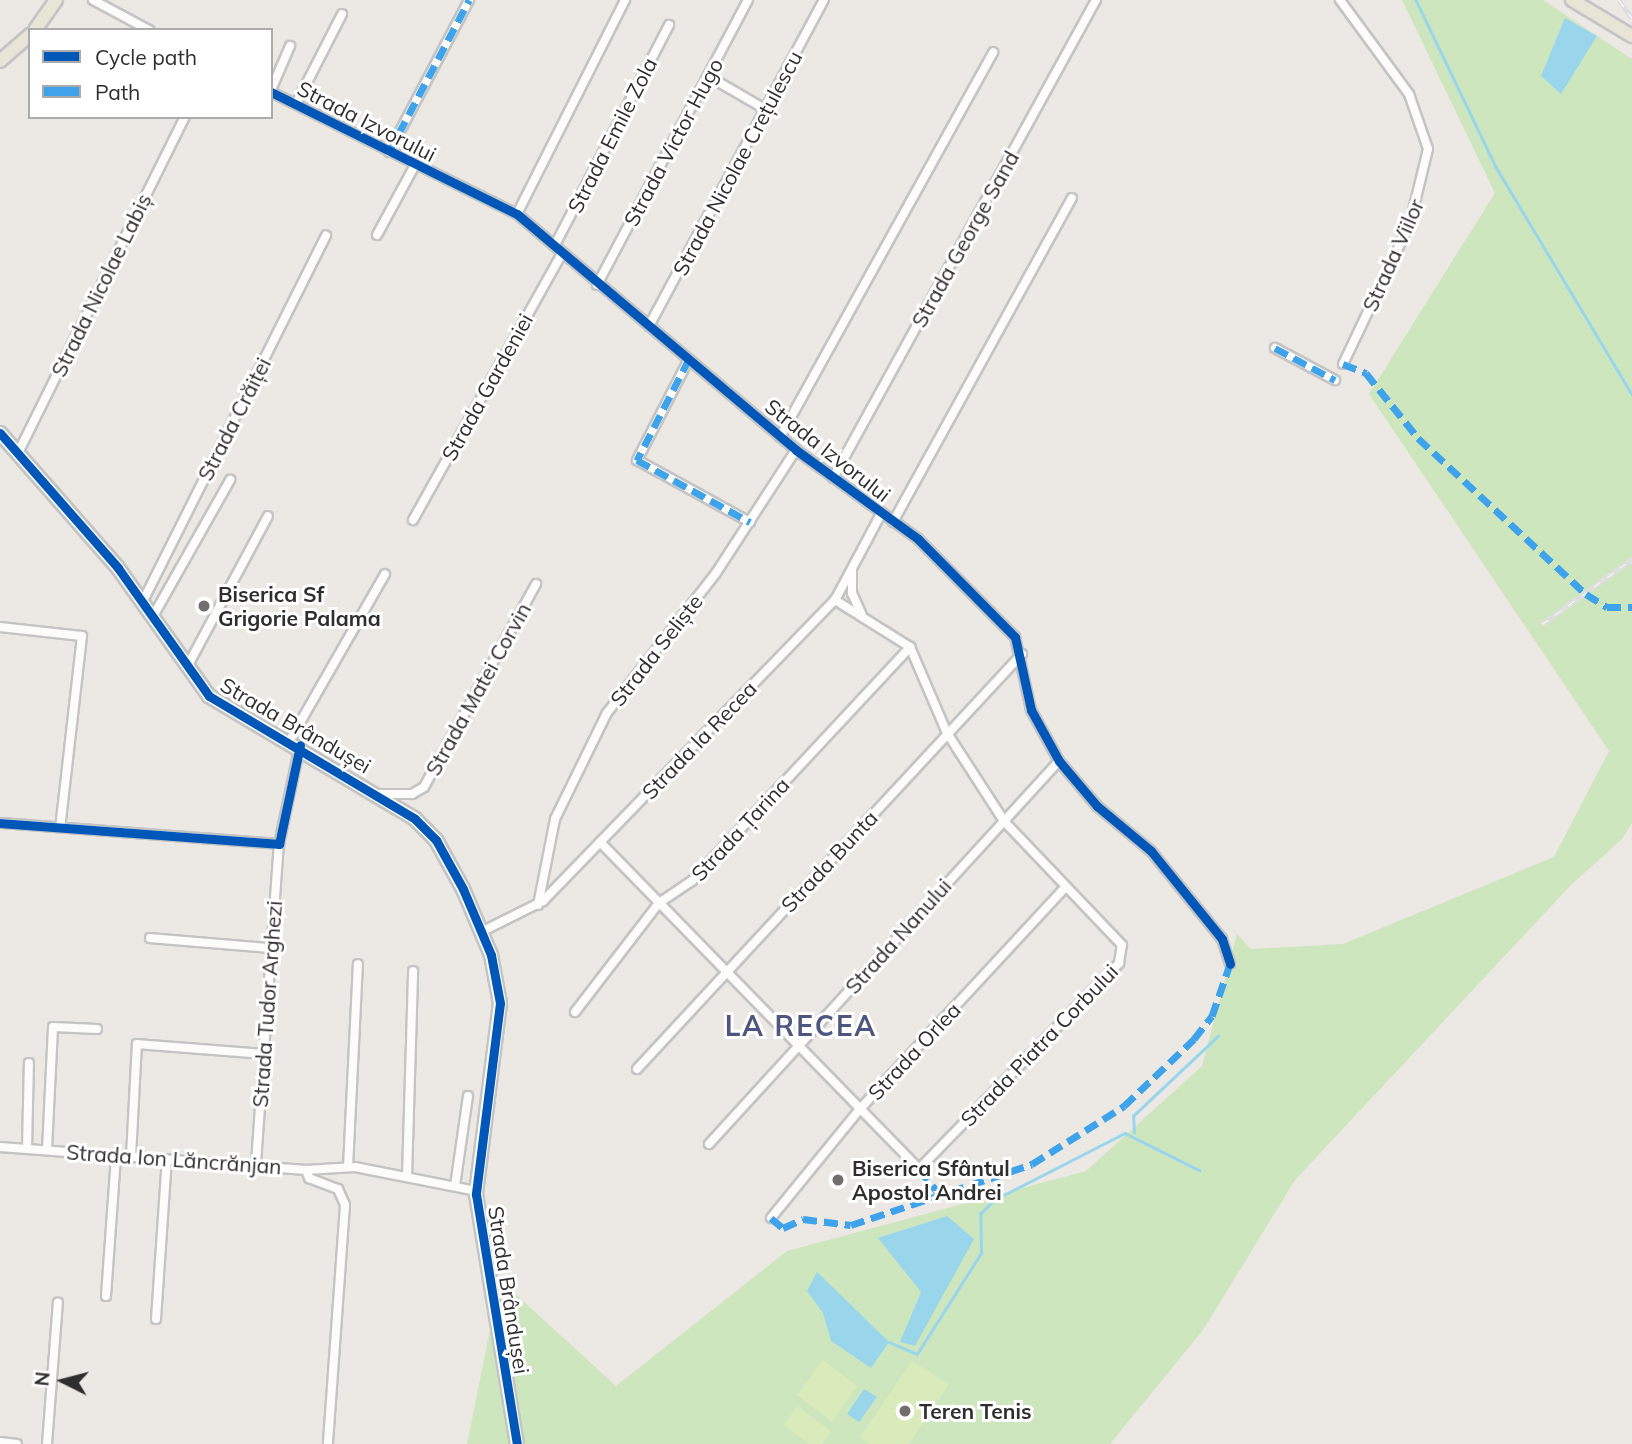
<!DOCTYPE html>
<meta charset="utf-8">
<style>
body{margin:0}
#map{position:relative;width:1632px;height:1444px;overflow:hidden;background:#ece8e4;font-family:Mulish,sans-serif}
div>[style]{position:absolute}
.green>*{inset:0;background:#cee6be}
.pitch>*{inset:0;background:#d9eabb}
.water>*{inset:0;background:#99d6ec}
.stream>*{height:2.5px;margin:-1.25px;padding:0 1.25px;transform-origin:1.25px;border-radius:1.25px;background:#99d6ec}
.roads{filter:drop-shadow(2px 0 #c5c4c5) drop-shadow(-2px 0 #c5c4c5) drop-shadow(0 2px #c5c4c5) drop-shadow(0 -2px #c5c4c5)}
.street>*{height:8px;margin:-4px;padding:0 4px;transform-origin:4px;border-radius:4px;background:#fcfcfb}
.secondary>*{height:12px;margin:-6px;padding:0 6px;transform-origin:6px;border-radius:6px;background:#fcfcfb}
.primary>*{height:12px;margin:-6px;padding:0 6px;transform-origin:6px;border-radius:6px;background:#e8e4d6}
.rail>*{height:5px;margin-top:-2.5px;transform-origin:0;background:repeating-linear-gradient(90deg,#fff 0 8px,#dfdfe1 0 16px);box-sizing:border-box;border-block:2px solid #dfdfe1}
.quiet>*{height:7px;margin-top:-3.5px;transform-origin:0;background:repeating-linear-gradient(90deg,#3ea3eb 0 14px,transparent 0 21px)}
.cycleway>*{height:9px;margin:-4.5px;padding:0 4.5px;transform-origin:4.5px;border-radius:4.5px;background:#0057b8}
.dots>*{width:19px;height:19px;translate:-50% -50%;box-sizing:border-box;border:4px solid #fff;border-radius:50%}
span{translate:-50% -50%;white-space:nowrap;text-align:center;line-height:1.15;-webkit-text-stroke:6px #fff;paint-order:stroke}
.street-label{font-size:21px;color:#2e2e2e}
.poi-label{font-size:21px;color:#2e2e2e;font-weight:700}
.left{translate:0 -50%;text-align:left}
.district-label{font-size:28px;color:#4d5680;font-weight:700;letter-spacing:2px}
.legend{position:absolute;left:28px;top:28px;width:245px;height:91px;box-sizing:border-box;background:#fff;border:2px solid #ababab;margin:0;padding:9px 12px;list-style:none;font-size:21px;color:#2e2e2e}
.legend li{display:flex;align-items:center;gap:14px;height:35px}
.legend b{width:35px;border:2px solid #ababab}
.north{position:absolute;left:28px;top:1346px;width:70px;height:70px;-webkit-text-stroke:5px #fff;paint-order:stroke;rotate:276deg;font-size:19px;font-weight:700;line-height:28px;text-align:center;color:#2e2e2e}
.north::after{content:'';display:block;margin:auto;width:24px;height:32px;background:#2e2e2e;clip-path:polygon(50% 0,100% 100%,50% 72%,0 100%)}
</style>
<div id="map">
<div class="green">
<i style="clip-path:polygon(1402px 0,1543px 0,1632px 59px,1632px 823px,1623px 838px,1571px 885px,1295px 1180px,1203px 1330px,1110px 1444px,467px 1444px,500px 1280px,616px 1386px,787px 1251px,1086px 1171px,1202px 1066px,1237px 934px,1251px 949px,1343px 944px,1554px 857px,1609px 751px,1369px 394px,1495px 193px)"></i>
</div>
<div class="pitch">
<i style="clip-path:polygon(823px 1360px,857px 1386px,832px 1422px,797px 1395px)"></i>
<i style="clip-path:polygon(912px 1361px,949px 1384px,909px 1444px,869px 1444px,860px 1437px)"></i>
<i style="clip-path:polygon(797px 1406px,831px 1431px,822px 1444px,809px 1444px,784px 1425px)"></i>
</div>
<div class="water">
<i style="clip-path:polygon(1565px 18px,1597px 36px,1561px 94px,1541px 76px)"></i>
<i style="clip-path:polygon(947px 1216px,974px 1239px,915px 1346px,900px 1342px,921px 1292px,878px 1238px)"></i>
<i style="clip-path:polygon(817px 1272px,889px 1342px,871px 1368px,831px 1341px,823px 1313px,807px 1291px)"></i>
<i style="clip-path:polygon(864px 1389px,877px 1397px,859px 1422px,847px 1414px)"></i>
</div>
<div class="stream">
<i style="left:1416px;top:0;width:185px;rotate:64.4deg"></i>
<i style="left:1496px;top:167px;width:265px;rotate:59.1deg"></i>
<i style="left:1134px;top:1133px;width:17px;rotate:-93deg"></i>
<i style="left:1133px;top:1116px;width:117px;rotate:-43.3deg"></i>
<i style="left:889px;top:1342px;width:30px;rotate:23deg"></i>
<i style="left:917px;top:1354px;width:120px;rotate:-57.6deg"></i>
<i style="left:981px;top:1253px;width:39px;rotate:-91deg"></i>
<i style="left:980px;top:1214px;width:20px;rotate:-45deg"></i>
<i style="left:994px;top:1200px;width:147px;rotate:-27.1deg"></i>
<i style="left:1125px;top:1133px;width:83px;rotate:26.6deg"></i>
</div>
<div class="roads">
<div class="street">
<i style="left:93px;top:0;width:64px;rotate:28.2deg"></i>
<i style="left:1340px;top:0;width:117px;rotate:53.7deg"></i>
<i style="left:1409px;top:94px;width:58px;rotate:70.9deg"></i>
<i style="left:1428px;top:149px;width:76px;rotate:103.7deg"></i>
<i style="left:1410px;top:223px;width:156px;rotate:115.4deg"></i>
<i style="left:708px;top:76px;width:66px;rotate:30.1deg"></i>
<i style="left:271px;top:90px;width:48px;rotate:-66.6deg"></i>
<i style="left:271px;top:92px;width:275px;rotate:26.4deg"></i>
<i style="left:517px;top:214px;width:365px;rotate:40.2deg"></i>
<i style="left:796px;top:450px;width:151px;rotate:36.1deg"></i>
<i style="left:918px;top:539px;width:138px;rotate:45.3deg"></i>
<i style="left:1015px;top:637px;width:75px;rotate:77.6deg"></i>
<i style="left:1031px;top:710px;width:58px;rotate:61.2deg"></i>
<i style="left:1059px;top:761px;width:59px;rotate:49.8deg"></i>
<i style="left:1097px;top:806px;width:70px;rotate:39.8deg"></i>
<i style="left:1151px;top:851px;width:113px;rotate:51.1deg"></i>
<i style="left:1222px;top:939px;width:26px;rotate:72deg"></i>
<i style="left:296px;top:104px;width:101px;rotate:-62.9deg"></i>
<i style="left:389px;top:152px;width:172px;rotate:-62.2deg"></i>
<i style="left:517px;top:214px;width:240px;rotate:-63.2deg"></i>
<i style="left:377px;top:235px;width:80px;rotate:-61.5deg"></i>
<i style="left:555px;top:245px;width:248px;rotate:-62.6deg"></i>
<i style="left:597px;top:285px;width:323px;rotate:-62.1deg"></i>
<i style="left:649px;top:326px;width:370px;rotate:-61.8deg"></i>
<i style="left:1275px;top:348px;width:68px;rotate:28.1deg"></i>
<i style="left:689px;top:359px;width:114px;rotate:117.2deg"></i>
<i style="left:637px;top:460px;width:129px;rotate:28.8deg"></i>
<i style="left:780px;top:437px;width:440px;rotate:-61deg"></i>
<i style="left:18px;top:453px;width:375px;rotate:-63.6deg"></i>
<i style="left:833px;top:478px;width:546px;rotate:-61.18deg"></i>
<i style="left:413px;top:520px;width:306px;rotate:-60.8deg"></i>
<i style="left:893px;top:522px;width:370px;rotate:-61.1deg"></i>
<i style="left:852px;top:571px;width:22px;rotate:90deg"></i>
<i style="left:852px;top:593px;width:24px;rotate:66deg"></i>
<i style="left:142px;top:603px;width:411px;rotate:-63.4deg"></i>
<i style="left:152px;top:618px;width:159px;rotate:-60.5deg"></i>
<i style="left:0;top:627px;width:82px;rotate:6.3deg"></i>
<i style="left:82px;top:636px;width:193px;rotate:96.5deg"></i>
<i style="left:187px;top:667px;width:171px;rotate:-61.8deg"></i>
<i style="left:290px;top:740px;width:191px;rotate:-60.2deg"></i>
<i style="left:378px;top:794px;width:34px"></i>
<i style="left:412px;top:794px;width:14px;rotate:-30deg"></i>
<i style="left:424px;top:787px;width:232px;rotate:-61.1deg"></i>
<i style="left:0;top:823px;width:280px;rotate:4.3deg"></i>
<i style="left:600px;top:842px;width:457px;rotate:45.7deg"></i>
<i style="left:919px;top:1169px;width:287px;rotate:-45.8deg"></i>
<i style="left:1119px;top:963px;width:18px;rotate:-81deg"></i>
<i style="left:1122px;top:945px;width:171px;rotate:-133.6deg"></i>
<i style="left:1004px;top:821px;width:105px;rotate:-122.9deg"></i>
<i style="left:947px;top:733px;width:94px;rotate:-113.3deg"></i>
<i style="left:910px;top:647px;width:89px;rotate:-147.9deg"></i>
<i style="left:538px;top:905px;width:88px;rotate:-78.8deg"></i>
<i style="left:555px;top:819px;width:118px;rotate:-63.9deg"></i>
<i style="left:607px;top:713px;width:177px;rotate:-52.1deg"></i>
<i style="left:716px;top:573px;width:147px;rotate:-57deg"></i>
<i style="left:483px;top:931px;width:67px;rotate:-26.6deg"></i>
<i style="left:543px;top:901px;width:419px;rotate:-45.9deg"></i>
<i style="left:835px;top:600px;width:98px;rotate:-61.9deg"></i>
<i style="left:150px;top:938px;width:120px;rotate:4.8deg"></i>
<i style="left:575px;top:1012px;width:138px;rotate:-52.4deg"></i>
<i style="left:659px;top:903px;width:40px;rotate:-34deg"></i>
<i style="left:692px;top:881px;width:320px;rotate:-47deg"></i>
<i style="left:637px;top:1069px;width:566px;rotate:-47.15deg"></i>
<i style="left:709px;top:1144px;width:519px;rotate:-47.58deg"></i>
<i style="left:0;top:1147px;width:307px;rotate:4.3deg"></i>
<i style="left:306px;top:1170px;width:49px;rotate:-3.5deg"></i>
<i style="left:355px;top:1167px;width:123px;rotate:11.2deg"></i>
<i style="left:27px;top:1148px;width:85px;rotate:-88.7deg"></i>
<i style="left:47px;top:1150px;width:123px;rotate:-87.2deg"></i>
<i style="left:53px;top:1027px;width:44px;rotate:2.6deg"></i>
<i style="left:131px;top:1157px;width:113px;rotate:-87deg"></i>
<i style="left:137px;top:1044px;width:127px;rotate:4.5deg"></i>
<i style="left:256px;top:1163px;width:320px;rotate:-85.9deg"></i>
<i style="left:279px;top:844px;width:101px;rotate:-78deg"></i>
<i style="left:348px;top:1167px;width:203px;rotate:-87.2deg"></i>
<i style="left:306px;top:1170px;width:9px;rotate:69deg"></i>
<i style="left:309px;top:1178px;width:31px;rotate:21deg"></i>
<i style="left:338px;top:1189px;width:17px;rotate:66deg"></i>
<i style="left:345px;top:1205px;width:240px;rotate:94.1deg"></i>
<i style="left:407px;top:1177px;width:206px;rotate:-88.3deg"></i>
<i style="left:455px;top:1186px;width:91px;rotate:-81.8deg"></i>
<i style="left:771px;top:1218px;width:139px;rotate:-50.8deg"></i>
<i style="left:859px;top:1110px;width:301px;rotate:-47.2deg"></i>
<i style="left:106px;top:1296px;width:141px;rotate:-85.9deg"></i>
<i style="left:156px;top:1319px;width:160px;rotate:-86.1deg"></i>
<i style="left:0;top:1442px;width:17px;rotate:7deg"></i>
<i style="left:47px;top:1444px;width:142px;rotate:-85.6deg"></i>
</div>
<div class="secondary">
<i style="left:0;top:433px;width:179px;rotate:48.8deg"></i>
<i style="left:118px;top:568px;width:157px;rotate:54.6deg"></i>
<i style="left:209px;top:696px;width:240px;rotate:30.8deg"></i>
<i style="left:415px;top:819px;width:30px;rotate:45deg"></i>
<i style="left:436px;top:840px;width:56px;rotate:61.1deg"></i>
<i style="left:463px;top:889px;width:72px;rotate:67deg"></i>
<i style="left:491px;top:955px;width:49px;rotate:79.4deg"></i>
<i style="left:500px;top:1003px;width:193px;rotate:97.2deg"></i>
<i style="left:476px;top:1194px;width:253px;rotate:80.7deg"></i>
</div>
<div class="primary">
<i style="left:1572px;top:0;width:70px;rotate:31deg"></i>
<i style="left:35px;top:30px;width:37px;rotate:-55deg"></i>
<i style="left:0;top:61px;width:40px;rotate:-41deg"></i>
</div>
</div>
<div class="rail">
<i style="left:1619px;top:0;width:22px;rotate:54deg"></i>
<i style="left:1542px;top:624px;width:111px;rotate:-35.8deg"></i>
</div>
<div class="quiet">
<i style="left:389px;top:152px;width:172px;rotate:-62.2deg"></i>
<i style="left:1275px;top:348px;width:68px;rotate:28.1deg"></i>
<i style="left:689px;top:359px;width:114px;rotate:117.2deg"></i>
<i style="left:637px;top:460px;width:129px;rotate:28.8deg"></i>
<i style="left:1343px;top:364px;width:25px;rotate:21deg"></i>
<i style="left:1366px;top:373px;width:83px;rotate:51.3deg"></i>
<i style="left:1418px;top:438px;width:229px;rotate:42.9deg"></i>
<i style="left:1586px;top:594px;width:25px;rotate:32deg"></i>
<i style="left:1607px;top:607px;width:25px"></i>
<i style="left:919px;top:1169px;width:36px;rotate:51deg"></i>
<i style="left:771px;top:1218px;width:16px;rotate:40deg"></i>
<i style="left:783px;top:1228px;width:22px;rotate:-24deg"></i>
<i style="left:803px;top:1219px;width:48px;rotate:7.1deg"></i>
<i style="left:851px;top:1225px;width:191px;rotate:-18.6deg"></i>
<i style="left:1032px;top:1164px;width:109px;rotate:-32.2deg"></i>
<i style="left:1124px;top:1106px;width:97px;rotate:-43.7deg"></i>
<i style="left:1194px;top:1039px;width:29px;rotate:-52deg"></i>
<i style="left:1212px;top:1016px;width:55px;rotate:-70.9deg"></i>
</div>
<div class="cycleway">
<i style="left:271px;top:92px;width:275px;rotate:26.4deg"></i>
<i style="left:517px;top:214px;width:365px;rotate:40.2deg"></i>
<i style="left:796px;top:450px;width:151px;rotate:36.1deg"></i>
<i style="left:918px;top:539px;width:138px;rotate:45.3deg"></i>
<i style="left:1015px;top:637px;width:75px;rotate:77.6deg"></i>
<i style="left:1031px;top:710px;width:58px;rotate:61.2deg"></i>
<i style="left:1059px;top:761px;width:59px;rotate:49.8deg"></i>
<i style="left:1097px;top:806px;width:70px;rotate:39.8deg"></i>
<i style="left:1151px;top:851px;width:113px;rotate:51.1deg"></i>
<i style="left:1222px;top:939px;width:26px;rotate:72deg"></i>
<i style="left:0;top:433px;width:179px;rotate:48.8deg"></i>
<i style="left:118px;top:568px;width:157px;rotate:54.6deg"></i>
<i style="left:209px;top:696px;width:240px;rotate:30.8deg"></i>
<i style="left:415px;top:819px;width:30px;rotate:45deg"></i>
<i style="left:436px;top:840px;width:56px;rotate:61.1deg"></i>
<i style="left:463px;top:889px;width:72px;rotate:67deg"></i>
<i style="left:491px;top:955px;width:49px;rotate:79.4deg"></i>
<i style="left:500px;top:1003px;width:193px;rotate:97.2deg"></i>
<i style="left:476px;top:1194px;width:253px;rotate:80.7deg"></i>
<i style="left:0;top:823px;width:280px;rotate:4.3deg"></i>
<i style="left:279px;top:844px;width:101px;rotate:-78deg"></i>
</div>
<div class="dots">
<i style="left:204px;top:606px;background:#706f6e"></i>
<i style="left:838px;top:1180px;background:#706f6e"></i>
<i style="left:905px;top:1411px;background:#706f6e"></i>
</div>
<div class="street-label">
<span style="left:367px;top:121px;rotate:27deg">Strada Izvorului</span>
<span style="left:612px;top:135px;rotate:-63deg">Strada Emile Zola</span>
<span style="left:673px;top:142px;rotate:-62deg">Strada Victor Hugo</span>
<span style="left:737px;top:163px;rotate:-62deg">Strada Nicolae Crețulescu</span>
<span style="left:965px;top:239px;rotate:-61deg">Strada George Sand</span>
<span style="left:1393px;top:255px;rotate:-66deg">Strada Viilor</span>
<span style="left:101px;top:285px;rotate:-64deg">Strada Nicolae Labiș</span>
<span style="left:487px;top:387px;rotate:-61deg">Strada Gardeniei</span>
<span style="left:234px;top:419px;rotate:-63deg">Strada Crăiței</span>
<span style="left:828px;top:450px;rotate:38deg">Strada Izvorului</span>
<span style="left:656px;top:650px;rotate:-52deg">Strada Seliște</span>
<span style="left:478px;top:689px;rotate:-61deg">Strada Matei Corvin</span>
<span style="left:296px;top:725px;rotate:30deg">Strada Brândușei</span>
<span style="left:699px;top:740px;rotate:-46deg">Strada la Recea</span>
<span style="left:740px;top:829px;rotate:-47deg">Strada Țarina</span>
<span style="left:829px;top:861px;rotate:-47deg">Strada Bunta</span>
<span style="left:898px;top:936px;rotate:-48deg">Strada Nanului</span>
<span style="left:267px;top:1004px;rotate:-86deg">Strada Tudor Arghezi</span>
<span style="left:1039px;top:1045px;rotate:-46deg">Strada Piatra Corbului</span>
<span style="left:914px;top:1051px;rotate:-47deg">Strada Orlea</span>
<span style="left:174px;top:1159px;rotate:4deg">Strada Ion Lăncrănjan</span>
<span style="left:509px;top:1290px;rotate:81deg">Strada Brândușei</span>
</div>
<div class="poi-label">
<span class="left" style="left:218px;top:606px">Biserica Sf<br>Grigorie Palama</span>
<span class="left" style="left:852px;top:1180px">Biserica Sfântul<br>Apostol Andrei</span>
<span class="left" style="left:919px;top:1411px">Teren Tenis</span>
</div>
<div class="district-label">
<span style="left:801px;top:1026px">LA RECEA</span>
</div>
<ul class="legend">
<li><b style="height:9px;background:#0057b8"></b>Cycle path</li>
<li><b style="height:9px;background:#3ea3eb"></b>Path</li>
</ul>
<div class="north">N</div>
</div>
